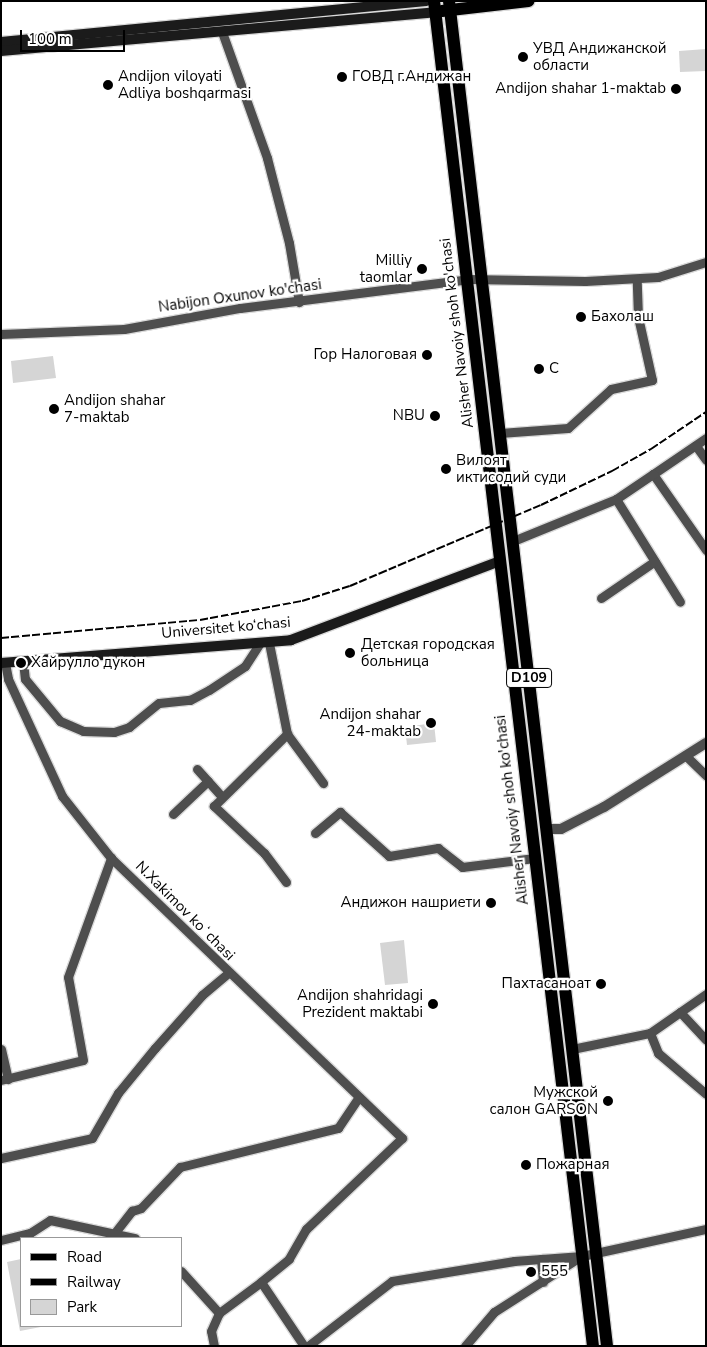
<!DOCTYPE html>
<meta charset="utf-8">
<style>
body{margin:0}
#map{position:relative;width:707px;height:1347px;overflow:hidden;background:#fff;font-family:"Nunito Sans",sans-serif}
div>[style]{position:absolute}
.green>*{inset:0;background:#d5d5d5}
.roads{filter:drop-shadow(1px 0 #dbdbdb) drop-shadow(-1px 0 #dbdbdb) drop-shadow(0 1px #dbdbdb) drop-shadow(0 -1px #dbdbdb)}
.minor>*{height:9px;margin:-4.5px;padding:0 4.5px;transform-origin:4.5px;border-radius:4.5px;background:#4e4e4e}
.tertiary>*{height:10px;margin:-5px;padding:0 5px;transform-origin:5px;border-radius:5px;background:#4e4e4e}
.secondary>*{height:10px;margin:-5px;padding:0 5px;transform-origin:5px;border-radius:5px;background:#1b1b1b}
.primary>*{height:12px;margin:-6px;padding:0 6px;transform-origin:6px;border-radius:6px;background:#000}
.rail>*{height:2px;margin-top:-1px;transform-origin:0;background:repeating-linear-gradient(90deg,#000 0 8px,transparent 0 10.5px)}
.dots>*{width:14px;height:14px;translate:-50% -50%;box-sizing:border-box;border:2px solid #fff;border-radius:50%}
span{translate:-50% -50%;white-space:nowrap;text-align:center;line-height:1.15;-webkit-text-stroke:4.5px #fff;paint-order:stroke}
.shield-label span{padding:1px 4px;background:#fff;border:1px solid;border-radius:4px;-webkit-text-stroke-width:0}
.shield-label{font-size:14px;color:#000;font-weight:700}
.poi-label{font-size:15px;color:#000}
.left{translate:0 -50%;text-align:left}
.right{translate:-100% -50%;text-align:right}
.street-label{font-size:15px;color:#000}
.frame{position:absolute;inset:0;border:2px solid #000;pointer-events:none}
.legend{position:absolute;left:20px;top:1237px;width:162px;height:90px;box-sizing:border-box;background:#fff;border:1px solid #999;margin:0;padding:6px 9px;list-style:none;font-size:15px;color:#000}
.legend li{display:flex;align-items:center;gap:10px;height:25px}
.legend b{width:25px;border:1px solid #999}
.scale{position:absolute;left:20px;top:30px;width:105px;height:22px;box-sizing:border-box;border:2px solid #000;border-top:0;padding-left:6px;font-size:15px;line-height:18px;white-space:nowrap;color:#000;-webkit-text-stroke:4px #fff;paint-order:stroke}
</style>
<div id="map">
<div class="green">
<i style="clip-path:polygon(706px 49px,706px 71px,680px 72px,679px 51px)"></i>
<i style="clip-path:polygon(53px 356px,56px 378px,13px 383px,11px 361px)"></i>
<i style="clip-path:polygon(434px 723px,436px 742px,407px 745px,405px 727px)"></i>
<i style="clip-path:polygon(404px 940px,408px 983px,385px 985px,380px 943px)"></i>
<i style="clip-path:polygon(21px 1259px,21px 1326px,46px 1326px,20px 1331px,7px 1262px)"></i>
</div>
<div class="roads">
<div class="minor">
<i style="left:222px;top:32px;width:134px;rotate:70.3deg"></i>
<i style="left:267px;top:158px;width:88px;rotate:75.5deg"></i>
<i style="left:289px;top:243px;width:60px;rotate:80.4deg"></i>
<i style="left:1px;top:334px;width:123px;rotate:-2.3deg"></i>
<i style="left:124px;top:329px;width:118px;rotate:-10.3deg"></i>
<i style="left:240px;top:308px;width:230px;rotate:-7.2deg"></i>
<i style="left:468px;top:279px;width:117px;rotate:1deg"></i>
<i style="left:585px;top:281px;width:73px;rotate:-3.1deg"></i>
<i style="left:658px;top:277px;width:50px;rotate:-17.4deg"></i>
<i style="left:500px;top:433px;width:68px;rotate:-4.2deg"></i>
<i style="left:568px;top:428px;width:58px;rotate:-42.2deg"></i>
<i style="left:611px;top:389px;width:42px;rotate:-12.4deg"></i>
<i style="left:652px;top:380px;width:65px;rotate:-102.5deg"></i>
<i style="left:638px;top:317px;width:38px;rotate:-92deg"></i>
<i style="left:706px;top:438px;width:64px;rotate:145.8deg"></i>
<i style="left:653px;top:474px;width:93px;rotate:55.1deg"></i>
<i style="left:696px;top:446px;width:17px;rotate:54deg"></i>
<i style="left:616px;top:499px;width:121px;rotate:58.1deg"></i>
<i style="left:513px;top:541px;width:111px;rotate:-22.2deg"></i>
<i style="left:616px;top:499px;width:45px;rotate:-34deg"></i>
<i style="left:601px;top:598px;width:65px;rotate:-34.4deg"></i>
<i style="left:269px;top:643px;width:93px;rotate:78.8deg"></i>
<i style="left:287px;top:734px;width:61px;rotate:53.7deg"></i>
<i style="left:23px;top:661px;width:18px;rotate:84deg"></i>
<i style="left:25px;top:679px;width:55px;rotate:50.2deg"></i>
<i style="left:60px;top:721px;width:25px;rotate:23deg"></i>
<i style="left:83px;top:731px;width:31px;rotate:2deg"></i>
<i style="left:114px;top:732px;width:16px;rotate:-18deg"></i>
<i style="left:129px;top:727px;width:38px;rotate:-39deg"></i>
<i style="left:159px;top:703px;width:31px;rotate:-6deg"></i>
<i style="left:190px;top:700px;width:21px;rotate:-28deg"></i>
<i style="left:209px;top:690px;width:43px;rotate:-33.7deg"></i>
<i style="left:245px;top:666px;width:27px;rotate:-57deg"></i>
<i style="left:5px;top:663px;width:16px;rotate:79deg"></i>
<i style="left:8px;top:679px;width:129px;rotate:65.2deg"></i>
<i style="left:62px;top:796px;width:79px;rotate:51.7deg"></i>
<i style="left:111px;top:858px;width:404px;rotate:43.9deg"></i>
<i style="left:402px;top:1138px;width:132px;rotate:136.5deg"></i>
<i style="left:306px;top:1229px;width:34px;rotate:120deg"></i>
<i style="left:289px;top:1259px;width:36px;rotate:141deg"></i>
<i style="left:686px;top:756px;width:28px;rotate:44deg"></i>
<i style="left:197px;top:769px;width:36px;rotate:48deg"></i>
<i style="left:173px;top:814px;width:48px;rotate:-43.3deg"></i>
<i style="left:315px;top:833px;width:33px;rotate:-40deg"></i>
<i style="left:340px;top:812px;width:66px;rotate:41.9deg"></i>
<i style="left:389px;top:856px;width:50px;rotate:-9.3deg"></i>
<i style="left:438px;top:848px;width:31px;rotate:38deg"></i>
<i style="left:462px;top:867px;width:73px;rotate:-7.1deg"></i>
<i style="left:286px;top:882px;width:36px;rotate:-127deg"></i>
<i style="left:264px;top:853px;width:69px;rotate:-136.8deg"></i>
<i style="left:214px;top:806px;width:103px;rotate:-44.6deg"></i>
<i style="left:680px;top:1012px;width:38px;rotate:47deg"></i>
<i style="left:650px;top:1033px;width:22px;rotate:68deg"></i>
<i style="left:658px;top:1053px;width:63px;rotate:40.5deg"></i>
<i style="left:1px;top:1049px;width:31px;rotate:77deg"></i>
<i style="left:572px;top:1049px;width:80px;rotate:-11.6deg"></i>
<i style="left:650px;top:1033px;width:68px;rotate:-34.9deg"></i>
<i style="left:1px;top:1080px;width:84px;rotate:-13.7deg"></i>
<i style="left:83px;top:1060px;width:84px;rotate:-100.2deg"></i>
<i style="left:68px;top:977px;width:127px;rotate:-70.1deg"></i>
<i style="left:1px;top:1158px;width:93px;rotate:-12.4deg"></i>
<i style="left:92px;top:1138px;width:52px;rotate:-60deg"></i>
<i style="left:118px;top:1093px;width:58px;rotate:-50.6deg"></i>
<i style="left:155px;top:1048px;width:71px;rotate:-48.4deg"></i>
<i style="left:202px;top:995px;width:34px;rotate:-40deg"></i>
<i style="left:113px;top:1235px;width:31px;rotate:-52deg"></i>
<i style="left:132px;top:1211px;width:9px;rotate:-18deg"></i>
<i style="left:141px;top:1208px;width:57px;rotate:-46.4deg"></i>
<i style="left:180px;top:1167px;width:163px;rotate:-13.9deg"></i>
<i style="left:338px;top:1128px;width:37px;rotate:-56deg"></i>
<i style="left:1px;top:1240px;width:30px;rotate:-14deg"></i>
<i style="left:30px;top:1233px;width:24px;rotate:-33deg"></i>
<i style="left:50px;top:1220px;width:87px;rotate:12deg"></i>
<i style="left:541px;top:1259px;width:23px;rotate:85deg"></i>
<i style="left:181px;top:1271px;width:57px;rotate:47.9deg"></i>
<i style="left:214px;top:1346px;width:15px;rotate:-101deg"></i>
<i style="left:211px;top:1331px;width:20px;rotate:-66deg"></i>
<i style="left:219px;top:1313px;width:52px;rotate:-36.4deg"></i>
<i style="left:261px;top:1282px;width:77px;rotate:56.1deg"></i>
<i style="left:308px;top:1346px;width:106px;rotate:-37.7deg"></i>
<i style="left:392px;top:1281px;width:124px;rotate:-9.3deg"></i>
<i style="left:514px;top:1261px;width:68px;rotate:-4.2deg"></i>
<i style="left:582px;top:1256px;width:127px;rotate:-12.3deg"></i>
<i style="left:465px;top:1346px;width:45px;rotate:-49.5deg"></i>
<i style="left:494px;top:1312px;width:102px;rotate:-32.6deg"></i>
</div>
<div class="tertiary">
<i style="left:547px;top:829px;width:14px"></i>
<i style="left:561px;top:829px;width:48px;rotate:-27.1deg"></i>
<i style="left:604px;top:807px;width:120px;rotate:-32.1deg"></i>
</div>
<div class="secondary">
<i style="left:1px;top:42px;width:427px;rotate:-5.5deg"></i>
<i style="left:1px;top:51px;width:436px;rotate:-5.1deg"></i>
<i style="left:1px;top:663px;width:291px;rotate:-4.5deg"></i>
<i style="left:291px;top:640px;width:223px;rotate:-20.7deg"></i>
</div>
<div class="primary">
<i style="left:434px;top:1px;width:1354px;rotate:83.26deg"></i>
<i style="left:449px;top:1px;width:1354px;rotate:83.3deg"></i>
<i style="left:442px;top:11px;width:87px;rotate:-6.6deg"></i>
</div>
</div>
<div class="rail">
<i style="left:1px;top:638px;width:200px;rotate:-5.2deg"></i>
<i style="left:200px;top:620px;width:104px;rotate:-10.6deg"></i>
<i style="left:302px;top:601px;width:50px;rotate:-17.4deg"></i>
<i style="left:350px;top:586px;width:207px;rotate:-23deg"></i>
<i style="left:541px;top:505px;width:79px;rotate:-25.6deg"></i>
<i style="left:612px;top:471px;width:45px;rotate:-29.4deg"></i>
<i style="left:651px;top:449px;width:66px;rotate:-33.9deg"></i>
</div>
<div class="dots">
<i style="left:523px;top:57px;background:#000"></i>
<i style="left:342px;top:77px;background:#000"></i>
<i style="left:108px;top:85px;background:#000"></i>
<i style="left:676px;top:89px;background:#000"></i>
<i style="left:422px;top:269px;background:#000"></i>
<i style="left:581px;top:317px;background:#000"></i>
<i style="left:427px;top:355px;background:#000"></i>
<i style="left:539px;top:369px;background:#000"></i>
<i style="left:54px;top:409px;background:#000"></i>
<i style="left:435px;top:416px;background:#000"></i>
<i style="left:446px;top:469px;background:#000"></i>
<i style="left:350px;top:653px;background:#000"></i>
<i style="left:21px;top:663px;background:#000"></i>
<i style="left:431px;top:723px;background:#000"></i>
<i style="left:491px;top:903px;background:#000"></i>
<i style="left:601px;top:984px;background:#000"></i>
<i style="left:433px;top:1004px;background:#000"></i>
<i style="left:608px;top:1101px;background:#000"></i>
<i style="left:526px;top:1165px;background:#000"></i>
<i style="left:531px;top:1272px;background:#000"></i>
</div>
<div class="shield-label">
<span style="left:529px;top:678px">D109</span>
</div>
<div class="poi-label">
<span class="left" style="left:533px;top:57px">УВД Андижанской<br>области</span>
<span class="left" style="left:118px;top:85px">Andijon viloyati<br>Adliya boshqarmasi</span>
<span class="left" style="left:352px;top:77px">ГОВД г.Андижан</span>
<span class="right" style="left:666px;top:89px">Andijon shahar 1-maktab</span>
<span class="right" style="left:412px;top:269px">Milliy<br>taomlar</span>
<span class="left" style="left:591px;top:317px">Бахолаш</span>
<span class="right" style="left:417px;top:355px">Гор Налоговая</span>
<span class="left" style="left:549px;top:369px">С</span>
<span class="left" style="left:64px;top:409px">Andijon shahar<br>7-maktab</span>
<span class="right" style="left:425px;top:416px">NBU</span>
<span class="left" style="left:456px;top:469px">Вилоят<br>иктисодий суди</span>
<span class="left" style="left:361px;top:653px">Детская городская<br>больница</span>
<span class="left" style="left:31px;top:663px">Хайрулло дукон</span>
<span class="right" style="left:421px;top:723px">Andijon shahar<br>24-maktab</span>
<span class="right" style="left:481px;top:903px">Андижон нашриети</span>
<span class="right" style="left:591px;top:984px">Пахтасаноат</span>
<span class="right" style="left:423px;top:1004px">Andijon shahridagi<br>Prezident maktabi</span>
<span class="right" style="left:598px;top:1101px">Мужской<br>салон GARSON</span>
<span class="left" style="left:536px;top:1165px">Пожарная</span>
<span class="left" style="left:541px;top:1272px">555</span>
</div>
<div class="street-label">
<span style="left:240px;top:296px;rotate:-8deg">Nabijon Oxunov ko'chasi</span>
<span style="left:457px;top:333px;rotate:-97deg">Alisher Navoiy shoh ko'chasi</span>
<span style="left:226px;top:628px;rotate:-5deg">Universitet kо‘chasi</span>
<span style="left:512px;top:810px;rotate:-97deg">Alisher Navoiy shoh ko'chasi</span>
<span style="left:185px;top:911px;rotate:45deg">N.Xakimov koʻchasi</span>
</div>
<div class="frame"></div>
<ul class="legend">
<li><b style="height:6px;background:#000"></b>Road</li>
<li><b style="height:6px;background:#000"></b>Railway</li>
<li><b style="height:14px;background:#d5d5d5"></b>Park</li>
</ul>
<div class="scale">100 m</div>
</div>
